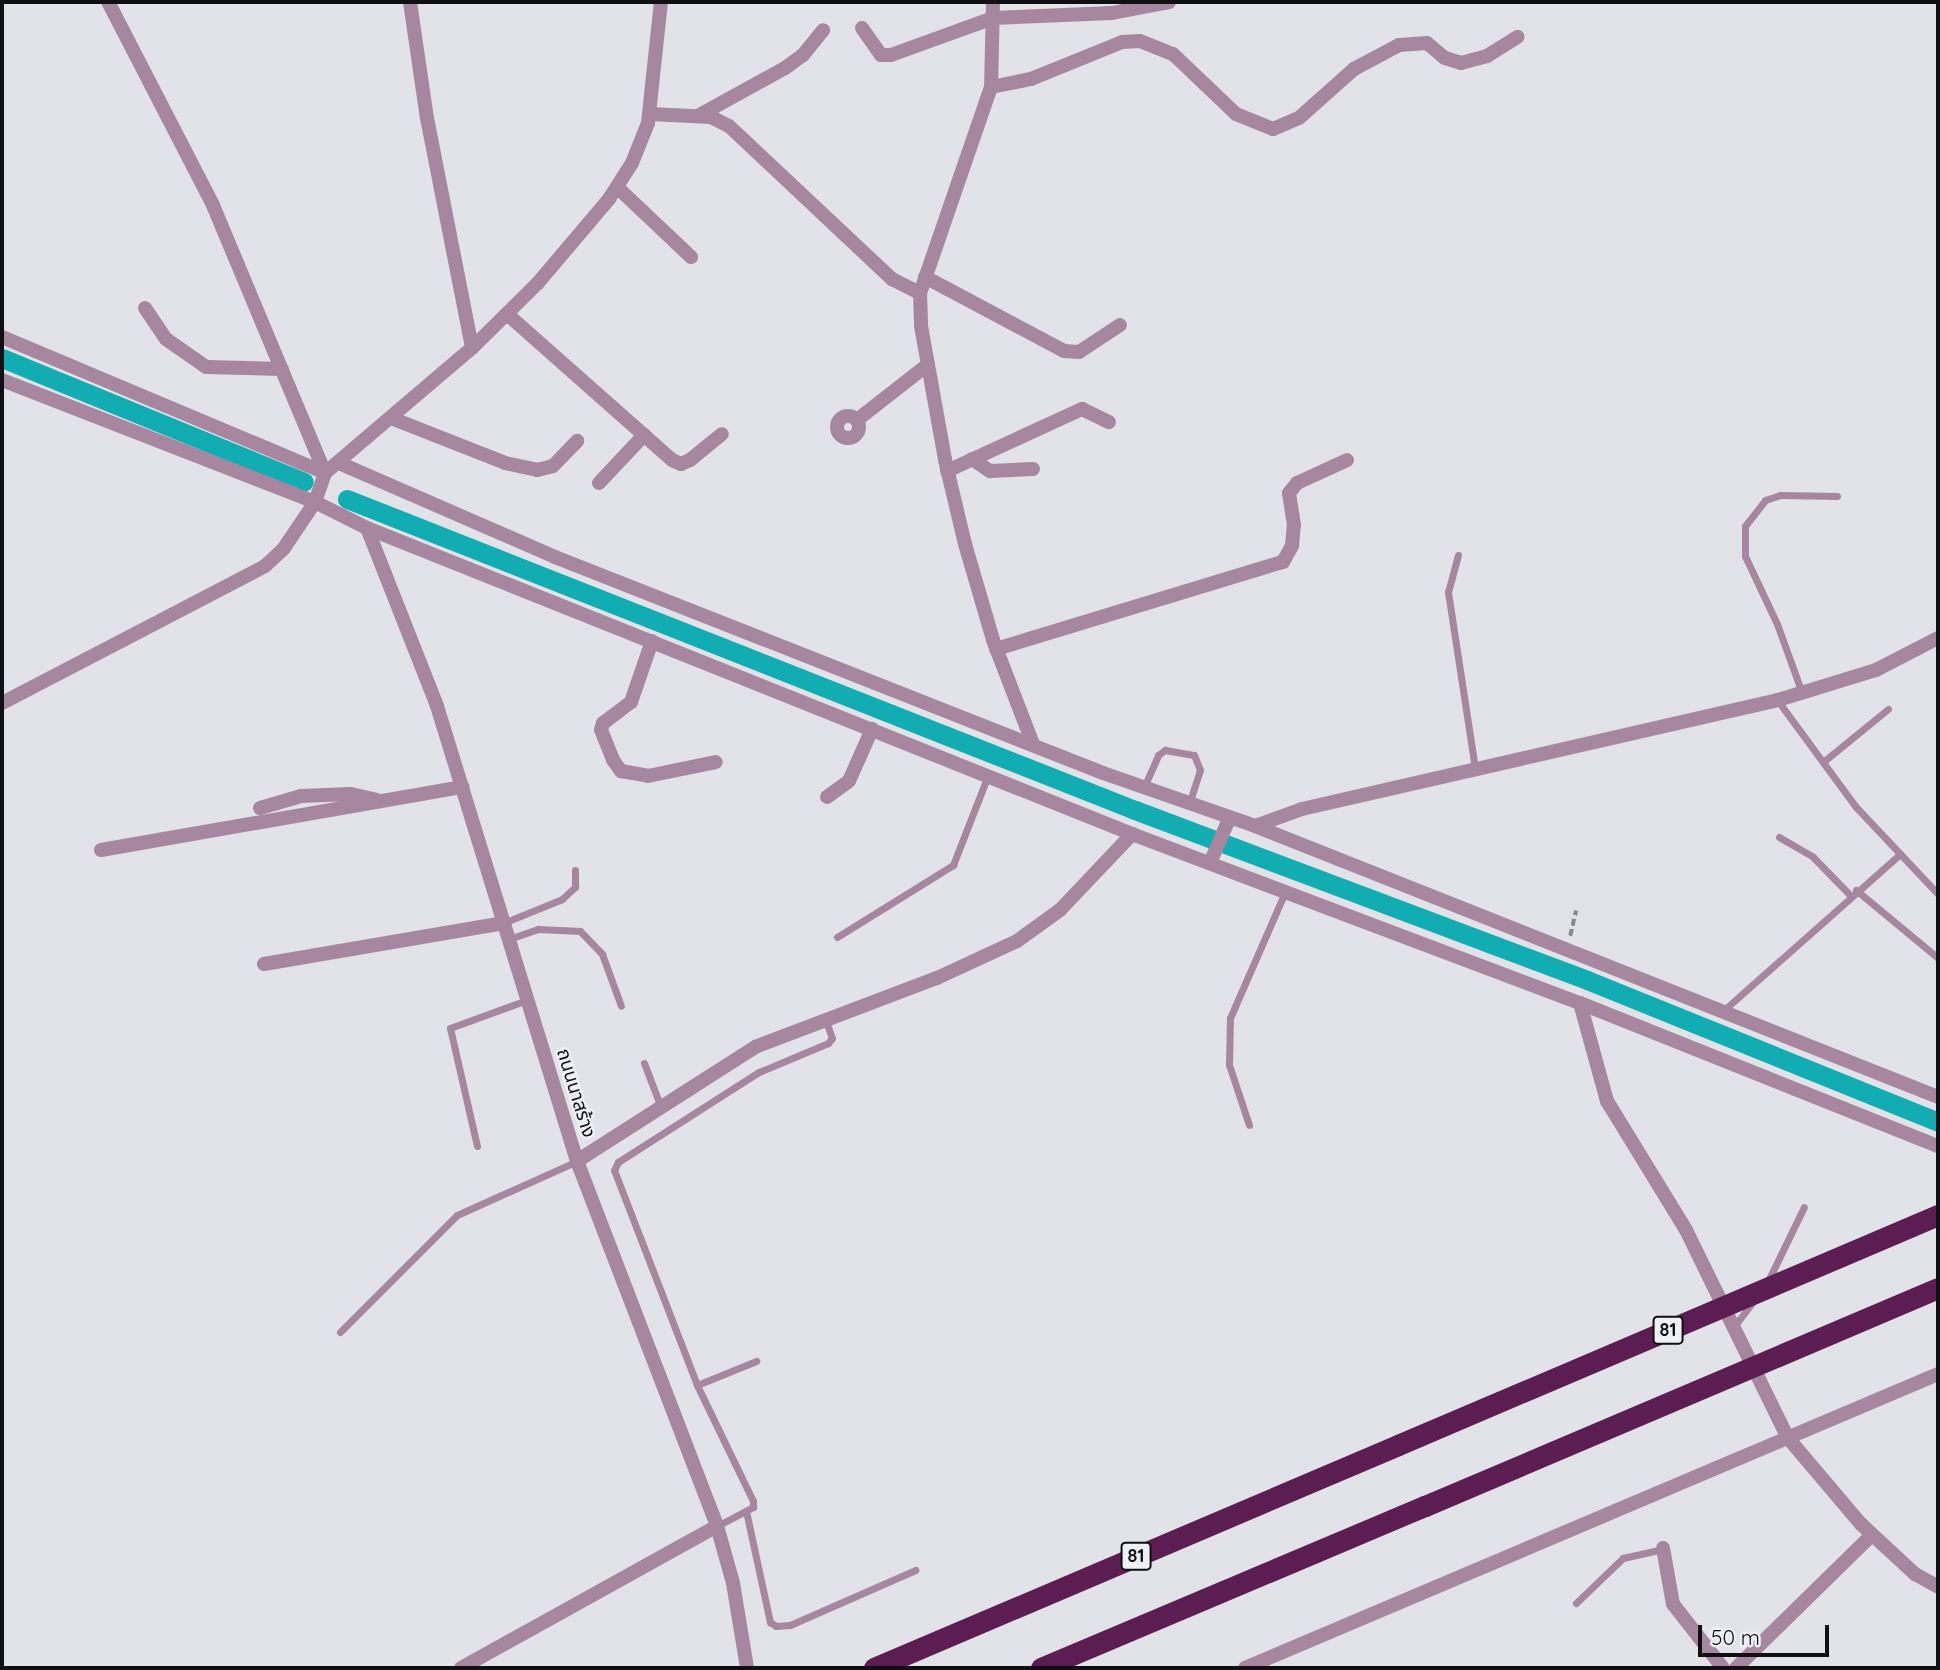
<!DOCTYPE html>
<meta charset="utf-8">
<style>
body{margin:0}
#map{position:relative;width:1940px;height:1670px;overflow:hidden;background:#e2e2e9;font-family:Quicksand,"Noto Sans Thai",sans-serif}
div>[style]{position:absolute}
.canal>*{height:19px;margin:-9.5px;padding:0 9.5px;transform-origin:9.5px;border-radius:9.5px;background:#11adb3}
.path>*{height:3.5px;margin-top:-1.75px;transform-origin:0;background:repeating-linear-gradient(90deg,#88888d 0 7px,transparent 0 10.5px)}
.lane>*{height:7px;margin:-3.5px;padding:0 3.5px;transform-origin:3.5px;border-radius:3.5px;background:#a6879f}
.street>*{height:14px;margin:-7px;padding:0 7px;transform-origin:7px;border-radius:7px;background:#a6879f}
.street>.ring{margin:-7px;padding:0;box-sizing:content-box;background:none;border:14px solid #a6879f;border-radius:50%}
.highway>*{height:21px;margin:-10.5px;padding:0 10.5px;transform-origin:10.5px;border-radius:10.5px;background:#5b1d52}
.highway-bridge>*{height:21px;margin:-10.5px;padding:0 10.5px;transform-origin:10.5px;border-radius:10.5px;background:#5b1d52}
span{translate:-50% -50%;white-space:nowrap;text-align:center;line-height:1.15;-webkit-text-stroke:5px #eff0f7;paint-order:stroke}
.shield-label span{padding:2px 5px;background:#eff0f7;border:2px solid;border-radius:5px;-webkit-text-stroke-width:0}
.shield-label{font-size:18px;color:#101012;font-weight:700}
.street-label{font-size:19px;color:#101012}
.frame{position:absolute;inset:0;border:4px solid #101012;pointer-events:none}
.scale{position:absolute;left:1698px;top:1625px;width:131px;height:32px;box-sizing:border-box;border:4px solid #101012;border-top:0;padding-left:9px;font-size:21px;line-height:24px;white-space:nowrap;color:#101012;-webkit-text-stroke:5px #eff0f7;paint-order:stroke}
</style>
<div id="map">
<div class="canal">
<i style="left:2px;top:358px;width:326px;rotate:22.3deg"></i>
<i style="left:347px;top:499px;width:847px;rotate:21.54deg"></i>
<i style="left:1135px;top:810px;width:483px;rotate:20.6deg"></i>
<i style="left:1587px;top:980px;width:379px;rotate:22deg"></i>
</div>
<div class="path">
<i style="left:1570px;top:936px;width:26px;rotate:-77deg"></i>
</div>
<div class="lane">
<i style="left:1458px;top:555px;width:38px;rotate:105deg"></i>
<i style="left:1448px;top:592px;width:179px;rotate:81.3deg"></i>
<i style="left:1802px;top:693px;width:73px;rotate:-109.9deg"></i>
<i style="left:1777px;top:624px;width:75px;rotate:-115.2deg"></i>
<i style="left:1745px;top:556px;width:30px;rotate:-90deg"></i>
<i style="left:1745px;top:526px;width:33px;rotate:-52deg"></i>
<i style="left:1765px;top:500px;width:16px;rotate:-18deg"></i>
<i style="left:1780px;top:495px;width:57px;rotate:1deg"></i>
<i style="left:1778px;top:701px;width:132px;rotate:53.7deg"></i>
<i style="left:1856px;top:807px;width:120px;rotate:46.7deg"></i>
<i style="left:1823px;top:762px;width:84px;rotate:-39.2deg"></i>
<i style="left:1144px;top:787px;width:35px;rotate:-66deg"></i>
<i style="left:1158px;top:755px;width:9px;rotate:-36deg"></i>
<i style="left:1165px;top:750px;width:29px;rotate:10deg"></i>
<i style="left:1194px;top:755px;width:16px;rotate:68deg"></i>
<i style="left:1200px;top:770px;width:36px;rotate:108deg"></i>
<i style="left:1779px;top:837px;width:39px;rotate:30deg"></i>
<i style="left:1813px;top:857px;width:53px;rotate:45.8deg"></i>
<i style="left:1856px;top:890px;width:107px;rotate:39.7deg"></i>
<i style="left:503px;top:923px;width:64px;rotate:-22.1deg"></i>
<i style="left:562px;top:899px;width:18px;rotate:-43deg"></i>
<i style="left:575px;top:887px;width:17px;rotate:-90deg"></i>
<i style="left:837px;top:937px;width:137px;rotate:-31.8deg"></i>
<i style="left:953px;top:865px;width:97px;rotate:-68.7deg"></i>
<i style="left:509px;top:939px;width:31px;rotate:-19deg"></i>
<i style="left:538px;top:929px;width:42px;rotate:2.7deg"></i>
<i style="left:580px;top:931px;width:32px;rotate:46deg"></i>
<i style="left:602px;top:954px;width:55px;rotate:69.9deg"></i>
<i style="left:1725px;top:1009px;width:234px;rotate:-41.5deg"></i>
<i style="left:644px;top:1063px;width:45px;rotate:69.1deg"></i>
<i style="left:1249px;top:1125px;width:63px;rotate:-108.4deg"></i>
<i style="left:1229px;top:1065px;width:47px;rotate:-88.8deg"></i>
<i style="left:1230px;top:1018px;width:137px;rotate:-66.4deg"></i>
<i style="left:477px;top:1146px;width:121px;rotate:-102.9deg"></i>
<i style="left:450px;top:1028px;width:82px;rotate:-20deg"></i>
<i style="left:1768px;top:1281px;width:82px;rotate:-64.1deg"></i>
<i style="left:1733px;top:1328px;width:34px;rotate:-53deg"></i>
<i style="left:340px;top:1332px;width:165px;rotate:-45deg"></i>
<i style="left:457px;top:1215px;width:132px;rotate:-24.2deg"></i>
<i style="left:697px;top:1385px;width:64px;rotate:-22.1deg"></i>
<i style="left:746px;top:1511px;width:114px;rotate:77.8deg"></i>
<i style="left:770px;top:1622px;width:7px;rotate:34deg"></i>
<i style="left:776px;top:1626px;width:14px;rotate:-4deg"></i>
<i style="left:790px;top:1625px;width:137px;rotate:-23.7deg"></i>
<i style="left:717px;top:1526px;width:41px;rotate:-27.8deg"></i>
<i style="left:753px;top:1507px;width:6px;rotate:-90deg"></i>
<i style="left:753px;top:1501px;width:129px;rotate:-115.8deg"></i>
<i style="left:697px;top:1385px;width:230px;rotate:-111.1deg"></i>
<i style="left:614px;top:1170px;width:9px;rotate:-63deg"></i>
<i style="left:618px;top:1162px;width:167px;rotate:-32.6deg"></i>
<i style="left:759px;top:1072px;width:75px;rotate:-22.8deg"></i>
<i style="left:828px;top:1043px;width:6px;rotate:-51deg"></i>
<i style="left:832px;top:1038px;width:20px;rotate:-110deg"></i>
<i style="left:1576px;top:1603px;width:65px;rotate:-43.8deg"></i>
<i style="left:1623px;top:1558px;width:41px;rotate:-12.7deg"></i>
</div>
<div class="street">
<i style="left:410px;top:2px;width:117px;rotate:81.7deg"></i>
<i style="left:427px;top:118px;width:234px;rotate:78.9deg"></i>
<i style="left:993px;top:2px;width:85px;rotate:91.3deg"></i>
<i style="left:991px;top:87px;width:218px;rotate:109deg"></i>
<i style="left:920px;top:293px;width:33px;rotate:88deg"></i>
<i style="left:921px;top:326px;width:136px;rotate:79.8deg"></i>
<i style="left:945px;top:460px;width:86px;rotate:76.6deg"></i>
<i style="left:965px;top:544px;width:100px;rotate:73.7deg"></i>
<i style="left:993px;top:640px;width:111px;rotate:69deg"></i>
<i style="left:862px;top:28px;width:33px;rotate:55deg"></i>
<i style="left:881px;top:55px;width:10px"></i>
<i style="left:891px;top:55px;width:109px;rotate:-19.9deg"></i>
<i style="left:993px;top:18px;width:119px;rotate:-2.4deg"></i>
<i style="left:1112px;top:13px;width:58px;rotate:-10.9deg"></i>
<i style="left:991px;top:87px;width:41px;rotate:-11.3deg"></i>
<i style="left:1031px;top:79px;width:98px;rotate:-22.1deg"></i>
<i style="left:1122px;top:42px;width:18px;rotate:-3deg"></i>
<i style="left:1140px;top:41px;width:35px;rotate:22deg"></i>
<i style="left:1173px;top:54px;width:87px;rotate:43.6deg"></i>
<i style="left:1236px;top:114px;width:40px;rotate:22deg"></i>
<i style="left:1273px;top:129px;width:28px;rotate:-23deg"></i>
<i style="left:1299px;top:118px;width:74px;rotate:-41.7deg"></i>
<i style="left:1354px;top:69px;width:51px;rotate:-28.1deg"></i>
<i style="left:1399px;top:45px;width:28px;rotate:-4deg"></i>
<i style="left:1427px;top:43px;width:23px;rotate:40deg"></i>
<i style="left:1445px;top:58px;width:17px;rotate:17deg"></i>
<i style="left:1461px;top:63px;width:27px;rotate:-15deg"></i>
<i style="left:1487px;top:56px;width:36px;rotate:-32deg"></i>
<i style="left:650px;top:114px;width:61px;rotate:2.8deg"></i>
<i style="left:711px;top:117px;width:20px;rotate:27deg"></i>
<i style="left:729px;top:126px;width:224px;rotate:43.2deg"></i>
<i style="left:892px;top:279px;width:31px;rotate:27deg"></i>
<i style="left:698px;top:116px;width:99px;rotate:-28.9deg"></i>
<i style="left:785px;top:68px;width:22px;rotate:-36deg"></i>
<i style="left:803px;top:55px;width:32px;rotate:-51deg"></i>
<i style="left:617px;top:187px;width:102px;rotate:43.4deg"></i>
<i style="left:925px;top:277px;width:157px;rotate:28deg"></i>
<i style="left:1064px;top:351px;width:15px;rotate:4deg"></i>
<i style="left:1079px;top:352px;width:49px;rotate:-33.4deg"></i>
<i style="left:145px;top:308px;width:37px;rotate:56deg"></i>
<i style="left:166px;top:339px;width:49px;rotate:35deg"></i>
<i style="left:206px;top:367px;width:76px;rotate:1.5deg"></i>
<i style="left:507px;top:314px;width:220px;rotate:41.5deg"></i>
<i style="left:672px;top:460px;width:10px;rotate:24deg"></i>
<i style="left:681px;top:464px;width:10px;rotate:-24deg"></i>
<i style="left:690px;top:460px;width:41px;rotate:-39.1deg"></i>
<i style="left:2px;top:337px;width:350px;rotate:22.8deg"></i>
<i style="left:325px;top:473px;width:193px;rotate:-40.4deg"></i>
<i style="left:472px;top:348px;width:91px;rotate:-44.6deg"></i>
<i style="left:537px;top:284px;width:111px;rotate:-49.7deg"></i>
<i style="left:609px;top:199px;width:43px;rotate:-57.4deg"></i>
<i style="left:632px;top:163px;width:43px;rotate:-68.2deg"></i>
<i style="left:648px;top:123px;width:122px;rotate:-83.9deg"></i>
<i style="left:2px;top:380px;width:336px;rotate:21.3deg"></i>
<i style="left:315px;top:502px;width:58px;rotate:26.6deg"></i>
<i style="left:367px;top:528px;width:824px;rotate:21.8deg"></i>
<i style="left:1132px;top:834px;width:479px;rotate:20.7deg"></i>
<i style="left:1580px;top:1003px;width:386px;rotate:21.8deg"></i>
<i class="ring" style="left:837px;top:416px;width:8px;height:8px"></i>
<i style="left:391px;top:418px;width:123px;rotate:21.5deg"></i>
<i style="left:505px;top:463px;width:33px;rotate:12deg"></i>
<i style="left:537px;top:470px;width:16px;rotate:-14deg"></i>
<i style="left:553px;top:466px;width:35px;rotate:-46deg"></i>
<i style="left:857px;top:420px;width:88px;rotate:-38deg"></i>
<i style="left:972px;top:459px;width:22px;rotate:34deg"></i>
<i style="left:990px;top:471px;width:43px;rotate:-2.7deg"></i>
<i style="left:339px;top:463px;width:236px;rotate:23.5deg"></i>
<i style="left:555px;top:557px;width:589px;rotate:21.51deg"></i>
<i style="left:1103px;top:773px;width:161px;rotate:19.2deg"></i>
<i style="left:1255px;top:826px;width:50px;rotate:-19.9deg"></i>
<i style="left:1302px;top:809px;width:488px;rotate:-12.9deg"></i>
<i style="left:1778px;top:700px;width:102px;rotate:-17deg"></i>
<i style="left:1876px;top:670px;width:70px;rotate:-27.3deg"></i>
<i style="left:947px;top:471px;width:149px;rotate:-24.7deg"></i>
<i style="left:1082px;top:409px;width:30px;rotate:26deg"></i>
<i style="left:599px;top:483px;width:66px;rotate:-46.8deg"></i>
<i style="left:367px;top:528px;width:191px;rotate:68.5deg"></i>
<i style="left:437px;top:706px;width:476px;rotate:72.9deg"></i>
<i style="left:577px;top:1161px;width:391px;rotate:69deg"></i>
<i style="left:717px;top:1526px;width:59px;rotate:74.3deg"></i>
<i style="left:733px;top:1583px;width:86px;rotate:80.6deg"></i>
<i style="left:652px;top:641px;width:65px;rotate:109deg"></i>
<i style="left:631px;top:702px;width:35px;rotate:143deg"></i>
<i style="left:603px;top:723px;width:7px;rotate:106deg"></i>
<i style="left:601px;top:730px;width:32px;rotate:68deg"></i>
<i style="left:613px;top:760px;width:14px;rotate:54deg"></i>
<i style="left:621px;top:771px;width:27px;rotate:10deg"></i>
<i style="left:648px;top:776px;width:69px;rotate:-11.6deg"></i>
<i style="left:996px;top:649px;width:300px;rotate:-16.9deg"></i>
<i style="left:1283px;top:562px;width:18px;rotate:-61deg"></i>
<i style="left:1292px;top:546px;width:21px;rotate:-85deg"></i>
<i style="left:1294px;top:525px;width:32px;rotate:-99deg"></i>
<i style="left:1289px;top:493px;width:13px;rotate:-51deg"></i>
<i style="left:1297px;top:483px;width:55px;rotate:-24.7deg"></i>
<i style="left:2px;top:703px;width:297px;rotate:-27.5deg"></i>
<i style="left:265px;top:566px;width:26px;rotate:-43deg"></i>
<i style="left:284px;top:548px;width:55px;rotate:-56deg"></i>
<i style="left:315px;top:502px;width:31px;rotate:-71deg"></i>
<i style="left:325px;top:473px;width:290px;rotate:-112.7deg"></i>
<i style="left:213px;top:205px;width:229px;rotate:-117.3deg"></i>
<i style="left:827px;top:797px;width:27px;rotate:-36deg"></i>
<i style="left:849px;top:781px;width:57px;rotate:-66.1deg"></i>
<i style="left:260px;top:808px;width:43px;rotate:-16.3deg"></i>
<i style="left:301px;top:796px;width:50px;rotate:-2.3deg"></i>
<i style="left:351px;top:794px;width:26px;rotate:13deg"></i>
<i style="left:1255px;top:826px;width:735px;rotate:21.64deg"></i>
<i style="left:101px;top:850px;width:367px;rotate:-9.9deg"></i>
<i style="left:1210px;top:863px;width:48px;rotate:-66.6deg"></i>
<i style="left:264px;top:964px;width:242px;rotate:-9.7deg"></i>
<i style="left:1580px;top:1003px;width:102px;rotate:74.6deg"></i>
<i style="left:1607px;top:1101px;width:151px;rotate:58.5deg"></i>
<i style="left:1686px;top:1230px;width:232px;rotate:63.9deg"></i>
<i style="left:1788px;top:1438px;width:113px;rotate:49.7deg"></i>
<i style="left:1861px;top:1524px;width:74px;rotate:42.8deg"></i>
<i style="left:1915px;top:1574px;width:26px;rotate:29deg"></i>
<i style="left:577px;top:1161px;width:211px;rotate:-32.6deg"></i>
<i style="left:755px;top:1047px;width:195px;rotate:-20.8deg"></i>
<i style="left:937px;top:978px;width:88px;rotate:-24.8deg"></i>
<i style="left:1017px;top:941px;width:53px;rotate:-35.8deg"></i>
<i style="left:1060px;top:910px;width:105px;rotate:-46.5deg"></i>
<i style="left:1663px;top:1548px;width:57px;rotate:79.9deg"></i>
<i style="left:1673px;top:1604px;width:81px;rotate:52deg"></i>
<i style="left:461px;top:1668px;width:293px;rotate:-29deg"></i>
<i style="left:1245px;top:1668px;width:753px;rotate:-22.99deg"></i>
<i style="left:1736px;top:1668px;width:190px;rotate:-44.4deg"></i>
</div>
<div class="highway">
<i style="left:874px;top:1668px;width:569px;rotate:-23.05deg"></i>
<i style="left:1041px;top:1668px;width:417px;rotate:-22.9deg"></i>
</div>
<div class="highway-bridge">
<i style="left:1398px;top:1445px;width:587px;rotate:-23.07deg"></i>
<i style="left:1425px;top:1506px;width:557px;rotate:-23.02deg"></i>
</div>
<div class="shield-label">
<span style="left:1668px;top:1330px">81</span>
<span style="left:1136px;top:1556px">81</span>
</div>
<div class="street-label">
<span style="left:576px;top:1093px;rotate:73deg">ถนนนาสร้าง</span>
</div>
<div class="frame"></div>
<div class="scale">50 m</div>
</div>
